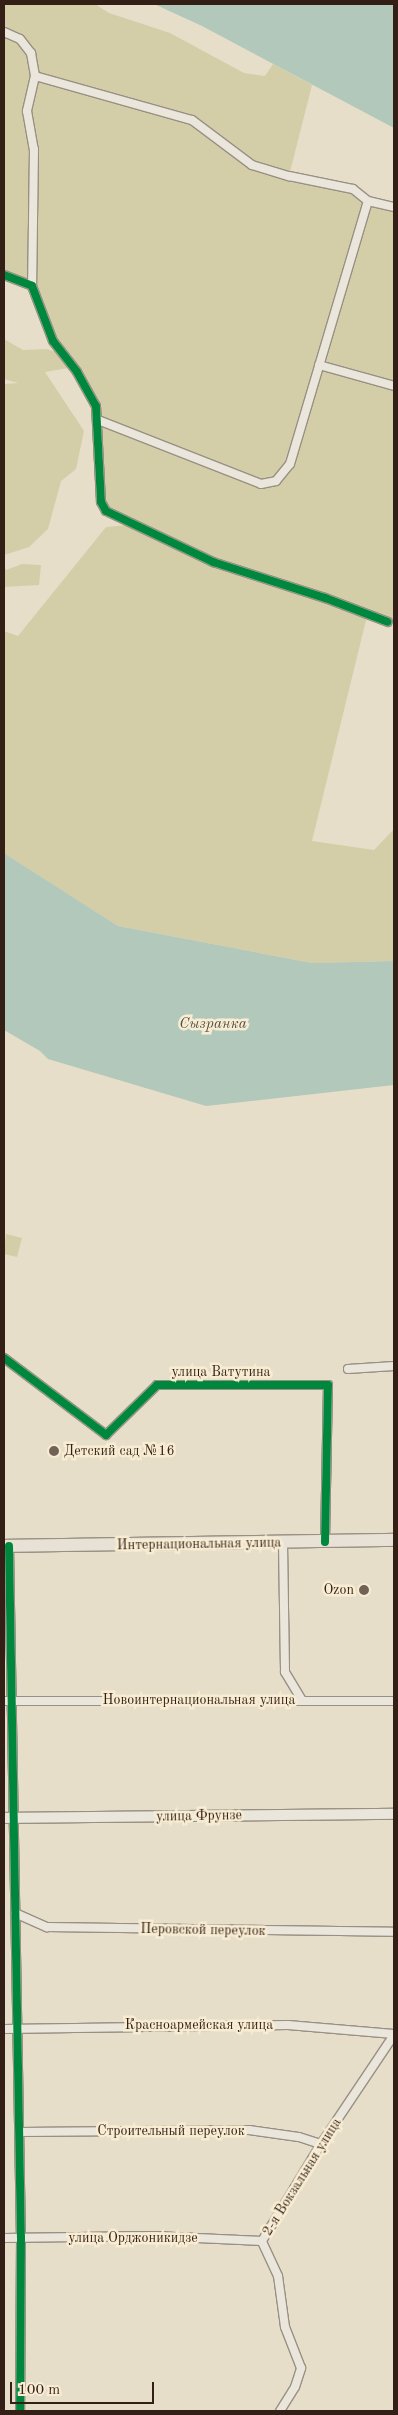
<!DOCTYPE html>
<meta charset="utf-8">
<style>
body{margin:0}
#map{position:relative;width:398px;height:2415px;overflow:hidden;background:#e7dec9;font-family:"Old Standard TT",serif}
div>[style]{position:absolute}
.green>*{inset:0;background:#d3cea7}
.water>*{inset:0;background:#b2c8ba}
.roads{filter:drop-shadow(1px 0 #989084) drop-shadow(-1px 0 #989084) drop-shadow(0 1px #989084) drop-shadow(0 -1px #989084)}
.minor>*{height:8px;margin:-4px;padding:0 4px;transform-origin:4px;border-radius:4px;background:#ebe6dc}
.tertiary>*{height:10px;margin:-5px;padding:0 5px;transform-origin:5px;border-radius:5px;background:#ebe6dc}
.primary>*{height:12px;margin:-6px;padding:0 6px;transform-origin:6px;border-radius:6px;background:#e8e2d6}
.cycleway>*{height:8px;margin:-4px;padding:0 4px;transform-origin:4px;border-radius:4px;background:#00873e}
.dots>*{width:14px;height:14px;translate:-50% -50%;box-sizing:border-box;border:2px solid #f8edd3;border-radius:50%}
span{translate:-50% -50%;white-space:nowrap;text-align:center;line-height:1.15;-webkit-text-stroke:5px #f8edd3;paint-order:stroke}
.street-label{font-size:14px;color:#331f16}
.poi-label{font-size:14px;color:#331f16}
.left{translate:0 -50%;text-align:left}
.right{translate:-100% -50%;text-align:right}
.water-label{font-size:15px;color:#524f45;font-style:italic}
.frame{position:absolute;inset:0;border:5px solid #331f16;pointer-events:none}
.scale{position:absolute;left:10px;top:2382px;width:144px;height:22px;box-sizing:border-box;border:2px solid #331f16;border-top:0;padding-left:6px;font-size:15px;line-height:18px;white-space:nowrap;color:#331f16;-webkit-text-stroke:4px #f8edd3;paint-order:stroke}
</style>
<div id="map">
<div class="green">
<i style="clip-path:polygon(4px 4px,95px 4px,109px 13px,170px 33px,244px 73px,265px 76px,273px 64px,312px 85px,289px 176px,353px 189px,368px 201px,394px 207px,394px 621px,368px 612px,312px 841px,374px 850px,394px 829px,394px 961px,312px 963px,118px 926px,4px 853px,4px 631px,18px 636px,106px 527px,129px 525px,101px 502px,98px 413px,63px 355px,68px 368px,45px 372px,84px 431px,76px 469px,61px 481px,48px 529px,29px 547px,4px 555px,4px 384px,18px 383px,4px 379px,4px 339px,23px 350px,47px 349px,62px 354px,32px 286px,4px 275px)"></i>
<i style="clip-path:polygon(22px 564px,41px 565px,39px 585px,4px 587px,4px 566px,6px 570px)"></i>
<i style="clip-path:polygon(6px 1234px,22px 1238px,17px 1257px,4px 1254px)"></i>
</div>
<div class="water">
<i style="clip-path:polygon(154px 4px,394px 4px,394px 128px,202px 26px)"></i>
<i style="clip-path:polygon(4px 853px,118px 926px,312px 963px,394px 961px,394px 1085px,206px 1106px,48px 1059px,40px 1051px,4px 1030px)"></i>
</div>
<div class="roads">
<div class="minor">
<i style="left:4px;top:32px;width:17px;rotate:24deg"></i>
<i style="left:20px;top:39px;width:18px;rotate:52deg"></i>
<i style="left:31px;top:53px;width:23px;rotate:80deg"></i>
<i style="left:35px;top:76px;width:36px;rotate:103deg"></i>
<i style="left:27px;top:111px;width:39px;rotate:80deg"></i>
<i style="left:34px;top:149px;width:137px;rotate:90.8deg"></i>
<i style="left:35px;top:76px;width:163px;rotate:15.7deg"></i>
<i style="left:192px;top:120px;width:75px;rotate:36.9deg"></i>
<i style="left:252px;top:165px;width:39px;rotate:17deg"></i>
<i style="left:289px;top:176px;width:65px;rotate:11.5deg"></i>
<i style="left:353px;top:189px;width:19px;rotate:39deg"></i>
<i style="left:368px;top:201px;width:27px;rotate:13deg"></i>
<i style="left:4px;top:275px;width:30px;rotate:21deg"></i>
<i style="left:32px;top:286px;width:59px;rotate:69.1deg"></i>
<i style="left:53px;top:341px;width:39px;rotate:52deg"></i>
<i style="left:77px;top:372px;width:39px;rotate:61deg"></i>
<i style="left:96px;top:406px;width:96px;rotate:87deg"></i>
<i style="left:101px;top:502px;width:10px;rotate:61deg"></i>
<i style="left:106px;top:511px;width:119px;rotate:25.5deg"></i>
<i style="left:213px;top:562px;width:118px;rotate:17.8deg"></i>
<i style="left:325px;top:598px;width:67px;rotate:20.9deg"></i>
<i style="left:319px;top:365px;width:78px;rotate:15.6deg"></i>
<i style="left:98px;top:420px;width:175px;rotate:21.4deg"></i>
<i style="left:261px;top:484px;width:15px;rotate:-11deg"></i>
<i style="left:276px;top:481px;width:22px;rotate:-51deg"></i>
<i style="left:290px;top:464px;width:274px;rotate:-73.5deg"></i>
<i style="left:4px;top:1358px;width:128px;rotate:37deg"></i>
<i style="left:106px;top:1435px;width:71px;rotate:-44.4deg"></i>
<i style="left:157px;top:1385px;width:171px"></i>
<i style="left:328px;top:1385px;width:157px;rotate:91.1deg"></i>
<i style="left:348px;top:1369px;width:46px;rotate:-3.7deg"></i>
<i style="left:283px;top:1543px;width:129px;rotate:89.1deg"></i>
<i style="left:285px;top:1672px;width:33px;rotate:59deg"></i>
<i style="left:9px;top:1546px;width:692px;rotate:89.01deg"></i>
<i style="left:21px;top:2238px;width:173px;rotate:90.3deg"></i>
<i style="left:4px;top:1701px;width:390px"></i>
<i style="left:15px;top:1913px;width:35px;rotate:24deg"></i>
<i style="left:47px;top:1927px;width:347px;rotate:0.8deg"></i>
<i style="left:4px;top:2029px;width:284px;rotate:-0.8deg"></i>
<i style="left:288px;top:2025px;width:106px;rotate:4.9deg"></i>
<i style="left:19px;top:2132px;width:230px;rotate:-0.5deg"></i>
<i style="left:249px;top:2130px;width:50px;rotate:8deg"></i>
<i style="left:299px;top:2137px;width:23px;rotate:18deg"></i>
<i style="left:4px;top:2238px;width:150px;rotate:-0.8deg"></i>
<i style="left:154px;top:2236px;width:108px;rotate:2.7deg"></i>
<i style="left:280px;top:2411px;width:28px;rotate:-58deg"></i>
<i style="left:295px;top:2387px;width:20px;rotate:-72deg"></i>
<i style="left:301px;top:2368px;width:44px;rotate:-111.3deg"></i>
<i style="left:285px;top:2327px;width:51px;rotate:-97.8deg"></i>
<i style="left:278px;top:2276px;width:38px;rotate:-115deg"></i>
<i style="left:262px;top:2241px;width:114px;rotate:-58.7deg"></i>
<i style="left:321px;top:2144px;width:131px;rotate:-56.2deg"></i>
</div>
<div class="tertiary">
<i style="left:4px;top:1818px;width:390px;rotate:-0.6deg"></i>
</div>
<div class="primary">
<i style="left:4px;top:1546px;width:390px;rotate:-0.9deg"></i>
</div>
</div>
<div class="cycleway">
<i style="left:4px;top:275px;width:30px;rotate:21deg"></i>
<i style="left:32px;top:286px;width:59px;rotate:69.1deg"></i>
<i style="left:53px;top:341px;width:39px;rotate:52deg"></i>
<i style="left:77px;top:372px;width:39px;rotate:61deg"></i>
<i style="left:96px;top:406px;width:96px;rotate:87deg"></i>
<i style="left:101px;top:502px;width:10px;rotate:61deg"></i>
<i style="left:106px;top:511px;width:119px;rotate:25.5deg"></i>
<i style="left:213px;top:562px;width:118px;rotate:17.8deg"></i>
<i style="left:325px;top:598px;width:67px;rotate:20.9deg"></i>
<i style="left:4px;top:1358px;width:128px;rotate:37deg"></i>
<i style="left:106px;top:1435px;width:71px;rotate:-44.4deg"></i>
<i style="left:157px;top:1385px;width:171px"></i>
<i style="left:328px;top:1385px;width:157px;rotate:91.1deg"></i>
<i style="left:9px;top:1546px;width:692px;rotate:89.01deg"></i>
<i style="left:21px;top:2238px;width:173px;rotate:90.3deg"></i>
</div>
<div class="dots">
<i style="left:54px;top:1451px;background:#726255"></i>
<i style="left:364px;top:1590px;background:#726255"></i>
</div>
<div class="street-label">
<span style="left:221px;top:1372px">улица Ватутина</span>
<span style="left:199px;top:1544px;rotate:-1deg">Интернациональная улица</span>
<span style="left:199px;top:1700px">Новоинтернациональная улица</span>
<span style="left:199px;top:1816px;rotate:-1deg">улица Фрунзе</span>
<span style="left:203px;top:1930px;rotate:1deg">Перовской переулок</span>
<span style="left:199px;top:2025px">Красноармейская улица</span>
<span style="left:171px;top:2131px">Строительный переулок</span>
<span style="left:302px;top:2177px;rotate:-58deg">2-я Вокзальная улица</span>
<span style="left:133px;top:2238px">улица Орджоникидзе</span>
</div>
<div class="poi-label">
<span class="left" style="left:64px;top:1451px">Детский сад №16</span>
<span class="right" style="left:354px;top:1590px">Ozon</span>
</div>
<div class="water-label">
<span style="left:213px;top:1025px">Сызранка</span>
</div>
<div class="frame"></div>
<div class="scale">100 m</div>
</div>
